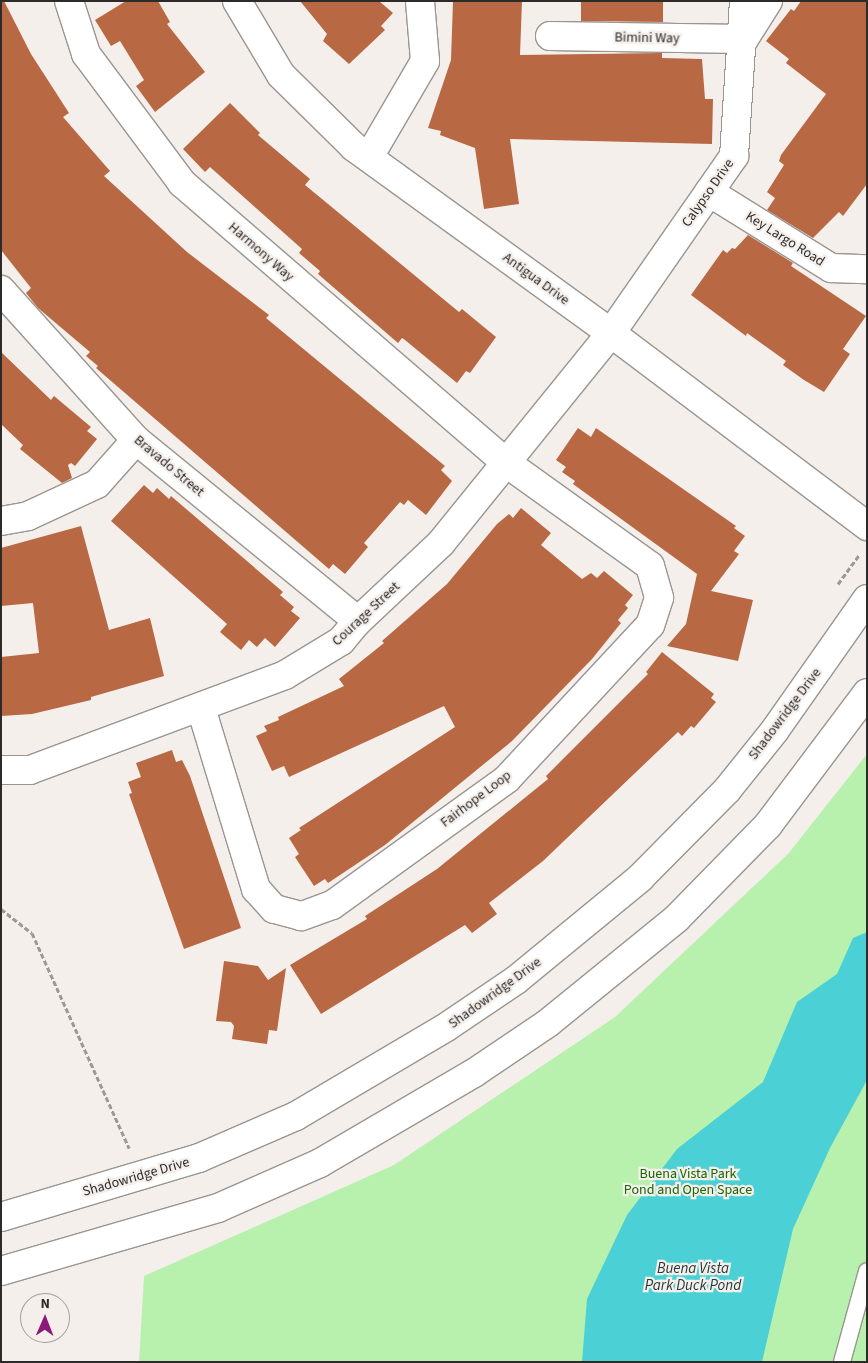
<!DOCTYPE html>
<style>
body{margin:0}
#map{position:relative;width:868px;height:1363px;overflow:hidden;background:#f5efeb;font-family:"Source Sans 3",sans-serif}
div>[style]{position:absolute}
.green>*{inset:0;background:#b7f1ad}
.water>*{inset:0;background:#4ad0d5}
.building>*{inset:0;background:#b86843}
.path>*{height:3px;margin-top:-1.5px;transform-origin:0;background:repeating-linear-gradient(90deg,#9c9895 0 5px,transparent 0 7.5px)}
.roads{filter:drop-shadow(1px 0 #9a9591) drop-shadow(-1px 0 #9a9591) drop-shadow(0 1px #9a9591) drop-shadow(0 -1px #9a9591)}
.service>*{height:16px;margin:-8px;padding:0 8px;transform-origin:8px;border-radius:8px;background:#fff}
.minor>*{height:28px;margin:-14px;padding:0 14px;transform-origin:14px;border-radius:14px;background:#fff}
.tertiary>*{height:28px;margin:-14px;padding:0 14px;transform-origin:14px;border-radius:14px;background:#fff}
span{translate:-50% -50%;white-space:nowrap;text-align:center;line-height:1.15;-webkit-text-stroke:4.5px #f5efeb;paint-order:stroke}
.street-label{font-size:14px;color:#2d2b29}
.park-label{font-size:14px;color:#186704}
.water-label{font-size:15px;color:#233a3b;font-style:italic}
.frame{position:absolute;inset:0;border:2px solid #2d2b29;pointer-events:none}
.north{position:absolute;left:20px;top:1293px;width:50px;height:50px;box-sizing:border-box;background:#f5efeb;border:1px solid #a5a19d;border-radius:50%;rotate:1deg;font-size:14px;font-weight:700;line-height:20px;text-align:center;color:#2d2b29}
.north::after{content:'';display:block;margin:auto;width:18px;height:22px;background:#8d1a7b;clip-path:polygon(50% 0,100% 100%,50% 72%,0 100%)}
</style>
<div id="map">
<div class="green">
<i style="clip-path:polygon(867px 754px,867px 1362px,139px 1362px,144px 1276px,394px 1165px,615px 1017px,788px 854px)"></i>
</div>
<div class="water">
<i style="clip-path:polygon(867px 932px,867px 1080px,830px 1148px,793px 1229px,762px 1362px,582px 1362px,587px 1299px,627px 1215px,677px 1149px,763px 1082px,797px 1002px,837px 974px,853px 938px)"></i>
</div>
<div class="building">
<i style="clip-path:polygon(1px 1px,4px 1px,31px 54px,69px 113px,63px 117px,110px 171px,104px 176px,187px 252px,269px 315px,266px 318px,445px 466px,441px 470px,452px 481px,426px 515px,408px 500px,404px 505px,400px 502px,364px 543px,368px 547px,345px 574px,333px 564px,329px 569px,96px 368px,98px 366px,86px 356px,90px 352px,38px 308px,26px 293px,31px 288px,1px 250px)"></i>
<i style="clip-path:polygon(126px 1px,158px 1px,170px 22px,167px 24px,205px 72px,155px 112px,136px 86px,144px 80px,120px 41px,111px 46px,95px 20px)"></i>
<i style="clip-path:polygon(300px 1px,379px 1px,393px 13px,381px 26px,385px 30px,349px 64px,323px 41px,327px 34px)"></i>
<i style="clip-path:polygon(453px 1px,522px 1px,520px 55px,662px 53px,662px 58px,702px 59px,705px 99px,713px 99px,712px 144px,510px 139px,519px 204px,484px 209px,475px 148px,440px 135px,441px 131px,428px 128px,451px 60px)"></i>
<i style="clip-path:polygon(581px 1px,663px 1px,663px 22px,581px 21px)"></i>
<i style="clip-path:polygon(801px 1px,867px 1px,867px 184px,843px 216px,839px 212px,813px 238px,767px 210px,775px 198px,767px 192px,784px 165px,779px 161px,781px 155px,826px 94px,786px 63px,789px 59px,766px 41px,791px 9px,794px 11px)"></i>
<i style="clip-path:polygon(230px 103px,260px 133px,258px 135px,310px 179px,305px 185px,459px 312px,462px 309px,496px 337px,470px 373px,466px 371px,457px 383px,405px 340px,402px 338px,398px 343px,318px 274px,320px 271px,299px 253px,302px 249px,210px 167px,205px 172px,183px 149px)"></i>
<i style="clip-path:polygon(748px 235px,793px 263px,791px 266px,866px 316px,843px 349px,850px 354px,824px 392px,804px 380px,783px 365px,786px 361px,747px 333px,746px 336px,691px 295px,723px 250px,727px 253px,732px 248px,735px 249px)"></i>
<i style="clip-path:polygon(1px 352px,51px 400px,54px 396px,91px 427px,87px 431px,97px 439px,75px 466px,71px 463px,68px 465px,72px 478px,62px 483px,20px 449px,23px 445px,1px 424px)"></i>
<i style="clip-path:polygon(578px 428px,591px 437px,596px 428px,736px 526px,734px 528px,745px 536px,734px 551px,739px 554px,711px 591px,753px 600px,738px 661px,667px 646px,686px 624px,697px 574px,573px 484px,575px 481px,562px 472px,566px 467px,556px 460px)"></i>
<i style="clip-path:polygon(144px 485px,153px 493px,157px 488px,169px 499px,171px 496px,283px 592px,280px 595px,294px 607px,291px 611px,300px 618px,275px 647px,265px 638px,257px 647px,249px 640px,241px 650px,220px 632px,227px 624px,111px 521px)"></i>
<i style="clip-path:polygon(521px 508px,551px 533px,541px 545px,582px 579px,591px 573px,597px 578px,604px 571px,633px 595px,625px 605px,628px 608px,618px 620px,621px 623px,592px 659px,512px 741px,385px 845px,328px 883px,325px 879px,314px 886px,295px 857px,299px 854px,289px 838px,301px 830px,299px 828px,455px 727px,444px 706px,289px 777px,284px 766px,272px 771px,256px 736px,267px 731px,264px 726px,279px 720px,278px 717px,344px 686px,339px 679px,384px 643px,382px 641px,447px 584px,497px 524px,509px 514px,513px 518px)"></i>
<i style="clip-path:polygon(81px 526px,109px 630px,150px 618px,164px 676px,91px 697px,91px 700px,32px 714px,1px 716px,1px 657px,39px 653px,33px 603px,1px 606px,1px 548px)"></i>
<i style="clip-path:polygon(662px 652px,714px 694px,711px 698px,716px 702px,694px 728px,691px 726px,682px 736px,678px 732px,543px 861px,489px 903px,497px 914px,472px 933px,465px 925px,321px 1014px,290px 965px,367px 919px,365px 916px,437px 869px,548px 779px,546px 776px,648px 674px,646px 672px)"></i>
<i style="clip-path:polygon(172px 750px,176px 762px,182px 760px,190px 776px,241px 928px,184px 949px,129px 794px,132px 793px,128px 782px,141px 777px,136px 763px)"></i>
<i style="clip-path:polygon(224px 961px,258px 966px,268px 980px,286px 968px,277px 1031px,269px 1030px,267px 1044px,232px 1039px,234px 1026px,231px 1022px,216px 1021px)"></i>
</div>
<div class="path">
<i style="left:838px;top:584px;width:36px;rotate:-54deg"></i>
<i style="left:1px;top:909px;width:39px;rotate:38deg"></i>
<i style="left:32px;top:933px;width:236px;rotate:65.7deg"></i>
</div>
<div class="roads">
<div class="service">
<i style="left:842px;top:1362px;width:94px;rotate:-74.6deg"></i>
</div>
<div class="minor">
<i style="left:69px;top:1px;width:56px;rotate:72.2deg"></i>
<i style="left:86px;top:54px;width:161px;rotate:53.3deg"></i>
<i style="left:182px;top:183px;width:427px;rotate:40.8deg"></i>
<i style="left:505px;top:462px;width:178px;rotate:35.6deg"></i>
<i style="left:650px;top:566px;width:33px;rotate:74deg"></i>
<i style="left:659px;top:598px;width:28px;rotate:108deg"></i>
<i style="left:650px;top:625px;width:210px;rotate:132.9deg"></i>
<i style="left:507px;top:779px;width:216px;rotate:144.2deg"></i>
<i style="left:332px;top:905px;width:33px;rotate:160deg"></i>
<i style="left:301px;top:916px;width:28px;rotate:-165deg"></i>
<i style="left:274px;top:909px;width:27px;rotate:-132deg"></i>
<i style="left:256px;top:889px;width:189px;rotate:-106.9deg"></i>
<i style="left:237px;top:1px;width:86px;rotate:59.3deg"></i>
<i style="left:281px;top:75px;width:103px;rotate:44.6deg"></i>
<i style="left:354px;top:147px;width:317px;rotate:35.9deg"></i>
<i style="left:611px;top:333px;width:321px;rotate:37deg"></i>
<i style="left:550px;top:36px;width:194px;rotate:0.9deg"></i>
<i style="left:744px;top:39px;width:45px;rotate:-57.7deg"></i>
<i style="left:369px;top:157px;width:111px;rotate:-59.7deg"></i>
<i style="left:425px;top:61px;width:60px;rotate:-94.8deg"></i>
<i style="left:709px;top:192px;width:144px;rotate:31.9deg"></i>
<i style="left:831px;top:268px;width:36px;rotate:2deg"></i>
<i style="left:1px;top:290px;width:202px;rotate:48deg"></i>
<i style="left:136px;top:440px;width:286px;rotate:39.2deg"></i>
<i style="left:1px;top:521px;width:27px;rotate:-10deg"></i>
<i style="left:28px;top:516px;width:76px;rotate:-24.9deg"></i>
<i style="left:97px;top:484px;width:59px;rotate:-48.4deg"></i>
<i style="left:1px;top:770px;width:29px"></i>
<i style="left:30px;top:770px;width:272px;rotate:-20.4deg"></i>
<i style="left:285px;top:675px;width:66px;rotate:-31.3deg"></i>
<i style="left:341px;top:641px;width:26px;rotate:-50deg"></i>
<i style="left:358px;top:621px;width:114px;rotate:-43.2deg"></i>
<i style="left:441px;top:543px;width:270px;rotate:-51deg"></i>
<i style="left:611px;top:333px;width:216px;rotate:-55.2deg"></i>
<i style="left:734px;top:156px;width:155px;rotate:-86.3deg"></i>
</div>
<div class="tertiary">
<i style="left:1px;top:1217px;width:207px;rotate:-16.6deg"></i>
<i style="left:199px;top:1158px;width:106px;rotate:-23.4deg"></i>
<i style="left:296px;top:1116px;width:173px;rotate:-30.6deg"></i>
<i style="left:445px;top:1028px;width:86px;rotate:-34.1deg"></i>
<i style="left:516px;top:980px;width:161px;rotate:-39.4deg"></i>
<i style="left:640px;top:878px;width:124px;rotate:-45.3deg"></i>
<i style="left:727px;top:790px;width:77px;rotate:-51.3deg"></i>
<i style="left:775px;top:730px;width:160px;rotate:-54.9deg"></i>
<i style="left:1px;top:1271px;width:226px;rotate:-16.2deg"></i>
<i style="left:218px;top:1208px;width:111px;rotate:-23.8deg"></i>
<i style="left:320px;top:1163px;width:178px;rotate:-30.3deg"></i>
<i style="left:474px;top:1073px;width:89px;rotate:-34deg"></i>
<i style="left:548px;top:1023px;width:166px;rotate:-39.1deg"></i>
<i style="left:677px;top:918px;width:130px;rotate:-45.6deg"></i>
<i style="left:768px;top:825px;width:165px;rotate:-53.1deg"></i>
</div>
</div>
<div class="street-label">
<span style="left:647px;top:38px;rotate:1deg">Bimini Way</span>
<span style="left:708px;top:193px;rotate:-55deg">Calypso Drive</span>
<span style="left:785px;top:239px;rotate:32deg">Key Largo Road</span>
<span style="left:261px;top:252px;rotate:41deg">Harmony Way</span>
<span style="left:536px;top:279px;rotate:36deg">Antigua Drive</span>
<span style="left:169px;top:466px;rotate:40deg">Bravado Street</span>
<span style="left:366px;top:614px;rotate:-43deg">Courage Street</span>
<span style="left:785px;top:714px;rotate:-53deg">Shadowridge Drive</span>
<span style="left:476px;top:799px;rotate:-37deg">Fairhope Loop</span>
<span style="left:495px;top:993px;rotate:-36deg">Shadowridge Drive</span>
<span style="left:136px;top:1177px;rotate:-16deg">Shadowridge Drive</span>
</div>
<div class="park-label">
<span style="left:688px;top:1182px">Buena Vista Park<br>Pond and Open Space</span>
</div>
<div class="water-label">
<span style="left:693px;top:1277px">Buena Vista<br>Park Duck Pond</span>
</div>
<div class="frame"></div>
<div class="north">N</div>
</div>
